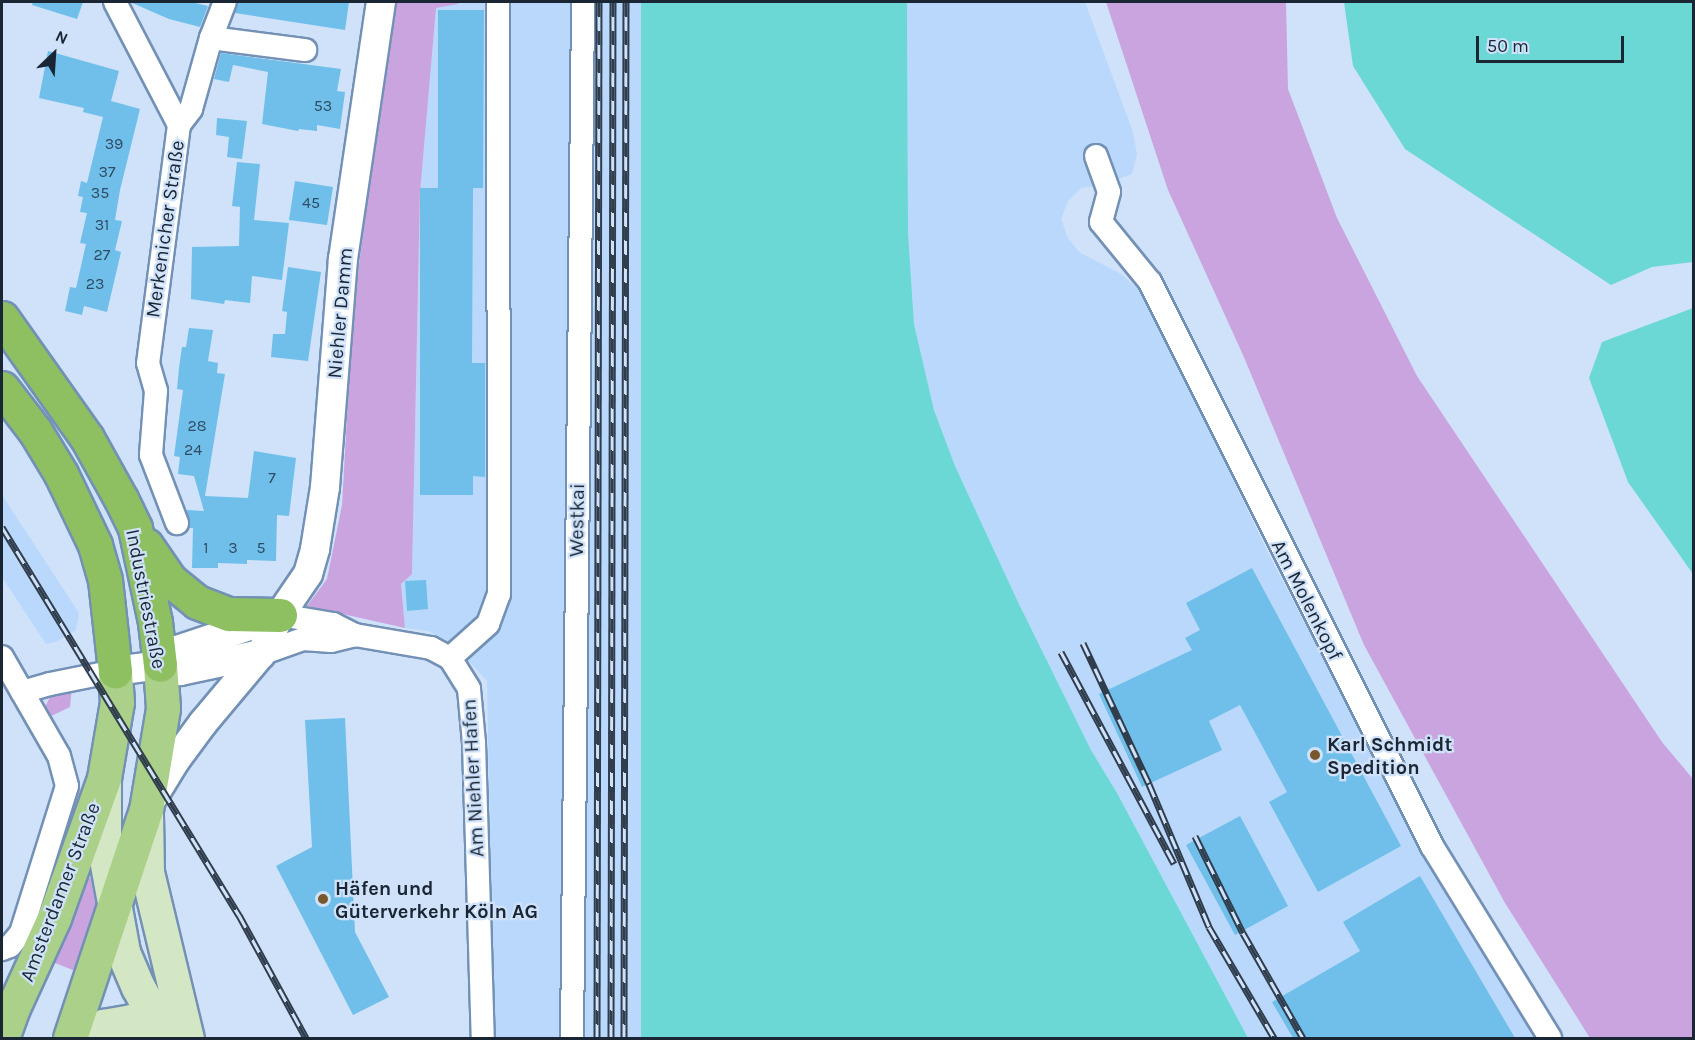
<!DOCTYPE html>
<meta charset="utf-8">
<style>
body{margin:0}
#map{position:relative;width:1695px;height:1040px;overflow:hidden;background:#cfe2fa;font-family:Karla,sans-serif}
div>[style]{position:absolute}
.built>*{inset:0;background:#bad8fc}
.green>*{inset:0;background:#caa4df}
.water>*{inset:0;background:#6bd8d5}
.building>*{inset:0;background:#6fbfea}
.roads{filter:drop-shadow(2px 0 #7391b5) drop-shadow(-2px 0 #7391b5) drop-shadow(0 2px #7391b5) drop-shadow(0 -2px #7391b5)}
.minor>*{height:22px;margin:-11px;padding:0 11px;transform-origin:11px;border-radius:11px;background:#fff}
.tertiary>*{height:28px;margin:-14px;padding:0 14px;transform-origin:14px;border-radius:14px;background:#fff}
.secondary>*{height:33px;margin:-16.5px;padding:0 16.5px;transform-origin:16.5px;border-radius:16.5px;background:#d4e7c4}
.primary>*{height:33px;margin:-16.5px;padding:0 16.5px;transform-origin:16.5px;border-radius:16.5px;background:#aad089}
.trunk>*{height:33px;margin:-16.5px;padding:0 16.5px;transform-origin:16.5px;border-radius:16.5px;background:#8ec062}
.rail>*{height:7px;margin-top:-3.5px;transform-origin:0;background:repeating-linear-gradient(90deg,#cfe2fa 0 14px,#303d4c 0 28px);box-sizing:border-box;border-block:2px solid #303d4c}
.dots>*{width:16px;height:16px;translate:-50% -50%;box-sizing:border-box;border:3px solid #cfe2fa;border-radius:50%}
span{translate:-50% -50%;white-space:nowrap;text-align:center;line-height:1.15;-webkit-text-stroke:4.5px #cfe2fa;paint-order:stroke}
.number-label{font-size:16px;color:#2f4c62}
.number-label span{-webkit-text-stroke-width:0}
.street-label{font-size:20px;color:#1a2634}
.poi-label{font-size:20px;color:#1a2634;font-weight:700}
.left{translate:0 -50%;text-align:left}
.frame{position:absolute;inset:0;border:3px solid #1a2634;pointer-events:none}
.north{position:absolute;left:24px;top:24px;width:60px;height:60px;-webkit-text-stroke:4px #cfe2fa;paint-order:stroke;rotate:25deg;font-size:16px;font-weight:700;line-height:24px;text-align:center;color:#1a2634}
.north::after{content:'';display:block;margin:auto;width:21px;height:27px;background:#1a2634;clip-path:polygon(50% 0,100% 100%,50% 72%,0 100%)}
.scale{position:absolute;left:1476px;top:36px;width:148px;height:27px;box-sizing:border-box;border:3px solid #1a2634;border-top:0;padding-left:8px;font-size:18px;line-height:21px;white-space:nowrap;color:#1a2634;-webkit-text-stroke:4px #cfe2fa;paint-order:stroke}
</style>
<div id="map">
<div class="built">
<i style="clip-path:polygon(458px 2px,641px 2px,641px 1038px,494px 1038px,487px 681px,451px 642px,428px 631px,405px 628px,401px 584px,412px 573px,420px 193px,436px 7px,458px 4px)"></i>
<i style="clip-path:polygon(907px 2px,1085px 2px,1133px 132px,1137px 155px,1132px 174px,1102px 185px,1081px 188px,1068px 201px,1061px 219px,1068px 238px,1079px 252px,1121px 274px,1146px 296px,1268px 553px,1417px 837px,1539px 1038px,1248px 1038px,1117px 793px,1091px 750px,1018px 602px,955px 466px,934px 410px,914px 324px,908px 232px)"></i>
<i style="clip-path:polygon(2px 495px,79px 613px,76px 630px,58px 641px,46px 644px,2px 577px)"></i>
</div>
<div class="green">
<i style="clip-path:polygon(394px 2px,458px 2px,458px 4px,436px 8px,420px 193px,412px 574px,401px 584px,405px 628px,307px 606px,327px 579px,342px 505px,353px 310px)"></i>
<i style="clip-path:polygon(1106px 2px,1286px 2px,1288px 89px,1337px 218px,1417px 376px,1662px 742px,1693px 779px,1693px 1038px,1590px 1038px,1505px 903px,1364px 645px,1243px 355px,1168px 190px)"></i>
<i style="clip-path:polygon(72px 686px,70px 707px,47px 718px,44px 709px,52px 693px)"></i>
<i style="clip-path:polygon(80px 875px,93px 879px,99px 909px,78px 972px,47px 960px)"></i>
</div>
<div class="water">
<i style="clip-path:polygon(641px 2px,907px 2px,908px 232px,914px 324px,934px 410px,955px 466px,1018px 602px,1091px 750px,1117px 793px,1248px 1038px,641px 1038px)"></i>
<i style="clip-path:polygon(1344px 2px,1693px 2px,1693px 262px,1652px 267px,1611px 285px,1405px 149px,1353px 66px)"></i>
<i style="clip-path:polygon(1693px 308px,1694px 308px,1693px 574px,1628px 482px,1589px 378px,1602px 342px)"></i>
</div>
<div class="building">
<i style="clip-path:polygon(33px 2px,83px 2px,77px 19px,32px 5px)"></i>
<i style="clip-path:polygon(130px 2px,191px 2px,208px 6px,200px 27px,169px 19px)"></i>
<i style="clip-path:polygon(238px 2px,349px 2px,345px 30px,235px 13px)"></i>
<i style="clip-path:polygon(438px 10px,484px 10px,483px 188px,473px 188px,472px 363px,485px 363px,485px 477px,473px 476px,473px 495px,420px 495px,420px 188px,438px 188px)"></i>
<i style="clip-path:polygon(48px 51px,119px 71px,111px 101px,140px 109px,120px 190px,115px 220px,122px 221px,115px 250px,121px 252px,107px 312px,84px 306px,82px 315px,65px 311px,70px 287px,76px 288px,86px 244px,80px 243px,87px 213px,80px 212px,83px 197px,78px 196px,81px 181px,87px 183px,103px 117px,83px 112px,84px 108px,39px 98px)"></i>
<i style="clip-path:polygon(221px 53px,341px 69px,337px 91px,345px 92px,340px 129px,317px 125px,317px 131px,299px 129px,298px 131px,262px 124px,268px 72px,233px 65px,229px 82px,214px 79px)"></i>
<i style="clip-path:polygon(217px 118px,247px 121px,242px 159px,227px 157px,229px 137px,216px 135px)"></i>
<i style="clip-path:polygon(237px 162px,260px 164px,254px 220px,289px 223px,282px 280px,252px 276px,250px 303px,225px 300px,224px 304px,191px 299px,192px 247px,239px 246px,240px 207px,232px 206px)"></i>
<i style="clip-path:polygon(295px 181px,333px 187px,327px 225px,289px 220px)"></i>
<i style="clip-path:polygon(288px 267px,321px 272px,308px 361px,271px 357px,273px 334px,285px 334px,287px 312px,282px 311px)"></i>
<i style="clip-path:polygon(189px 328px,213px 330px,208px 361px,218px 363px,217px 373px,225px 374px,205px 496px,248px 498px,254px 451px,296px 458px,289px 516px,277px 515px,276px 561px,247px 560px,247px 564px,218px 563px,218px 568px,192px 568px,193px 528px,189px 528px,187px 510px,204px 511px,194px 476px,178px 474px,180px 457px,174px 456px,183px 390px,177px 389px,179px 368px,182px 347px,186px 347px)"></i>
<i style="clip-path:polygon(1252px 568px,1401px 846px,1318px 892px,1269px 802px,1287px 792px,1240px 705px,1209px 721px,1222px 750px,1142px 787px,1099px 694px,1192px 650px,1185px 638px,1200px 630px,1186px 603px)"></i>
<i style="clip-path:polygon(426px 580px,428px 609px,407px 611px,405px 581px)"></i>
<i style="clip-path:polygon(345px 718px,355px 932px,389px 997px,353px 1015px,276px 866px,312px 847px,305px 720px)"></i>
<i style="clip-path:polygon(1240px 816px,1288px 906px,1235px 935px,1186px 845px)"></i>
<i style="clip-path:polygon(1420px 876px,1515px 1038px,1293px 1038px,1272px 1002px,1360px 951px,1343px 922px)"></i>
</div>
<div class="roads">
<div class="minor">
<i style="left:115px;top:2px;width:139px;rotate:62.5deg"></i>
<i style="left:179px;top:125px;width:240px;rotate:97.4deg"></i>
<i style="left:148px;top:363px;width:29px;rotate:74deg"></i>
<i style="left:156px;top:391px;width:64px;rotate:94.5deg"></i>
<i style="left:151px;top:455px;width:73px;rotate:69.1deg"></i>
<i style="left:211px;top:38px;width:95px;rotate:7.3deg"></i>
<i style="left:179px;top:125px;width:20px;rotate:-53deg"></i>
<i style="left:191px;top:109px;width:74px;rotate:-74.3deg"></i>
<i style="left:211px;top:38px;width:39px;rotate:-69deg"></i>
<i style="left:1096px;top:156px;width:38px;rotate:70deg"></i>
<i style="left:1109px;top:192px;width:31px;rotate:105deg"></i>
<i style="left:1101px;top:222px;width:77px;rotate:50.8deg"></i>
<i style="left:1150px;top:282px;width:631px;rotate:63.43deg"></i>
<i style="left:1432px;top:846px;width:225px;rotate:58.4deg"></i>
<i style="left:280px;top:615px;width:54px;rotate:9.6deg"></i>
<i style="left:333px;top:624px;width:25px;rotate:27deg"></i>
<i style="left:355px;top:635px;width:77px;rotate:9.7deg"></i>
<i style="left:431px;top:648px;width:21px;rotate:28deg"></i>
<i style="left:450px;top:658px;width:36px;rotate:58deg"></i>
<i style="left:469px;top:689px;width:54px;rotate:84.7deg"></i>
<i style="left:474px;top:743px;width:295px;rotate:88.3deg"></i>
<i style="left:261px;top:654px;width:45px;rotate:-19.7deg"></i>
<i style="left:303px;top:639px;width:28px;rotate:4deg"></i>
<i style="left:331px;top:641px;width:25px;rotate:-14deg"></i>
<i style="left:2px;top:657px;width:114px;rotate:60.1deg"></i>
<i style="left:59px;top:756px;width:31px;rotate:75deg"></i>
<i style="left:67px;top:786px;width:154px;rotate:107.4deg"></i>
<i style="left:21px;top:933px;width:17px;rotate:130deg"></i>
<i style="left:10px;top:946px;width:9px;rotate:159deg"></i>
<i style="left:450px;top:658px;width:51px;rotate:-41.8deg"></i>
<i style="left:488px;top:624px;width:32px;rotate:-70deg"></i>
<i style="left:499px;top:594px;width:592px;rotate:-90.1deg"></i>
<i style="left:22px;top:692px;width:29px;rotate:-16deg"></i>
<i style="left:50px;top:684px;width:66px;rotate:-11.3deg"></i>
<i style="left:572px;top:1038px;width:1036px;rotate:-89.39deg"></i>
</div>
<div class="tertiary">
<i style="left:160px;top:665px;width:23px;rotate:-41deg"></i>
<i style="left:177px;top:650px;width:101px;rotate:-18.4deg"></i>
<i style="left:115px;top:671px;width:45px;rotate:-7.6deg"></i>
<i style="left:160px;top:665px;width:21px;rotate:17deg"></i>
<i style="left:180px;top:671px;width:83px;rotate:-11.9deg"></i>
<i style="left:150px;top:802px;width:48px;rotate:-58.6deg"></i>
<i style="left:175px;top:761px;width:47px;rotate:-53.6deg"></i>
<i style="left:203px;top:723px;width:90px;rotate:-50deg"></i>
<i style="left:261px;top:654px;width:43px;rotate:-64deg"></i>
<i style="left:280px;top:615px;width:50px;rotate:-55.7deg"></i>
<i style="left:308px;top:574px;width:26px;rotate:-74deg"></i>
<i style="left:315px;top:549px;width:63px;rotate:-80.8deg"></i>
<i style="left:325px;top:487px;width:229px;rotate:-85.5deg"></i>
<i style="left:343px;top:259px;width:260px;rotate:-81.6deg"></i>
</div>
<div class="secondary">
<i style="left:104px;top:783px;width:65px;rotate:90deg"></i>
<i style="left:104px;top:848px;width:106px;rotate:79.6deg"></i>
<i style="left:123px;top:952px;width:38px;rotate:67deg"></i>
<i style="left:138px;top:987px;width:58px;rotate:61.2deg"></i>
<i style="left:146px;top:815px;width:57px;rotate:89deg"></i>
<i style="left:147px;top:872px;width:171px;rotate:76.5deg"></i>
<i style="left:76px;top:1038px;width:30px;rotate:-24deg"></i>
<i style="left:103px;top:1026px;width:28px;rotate:-10deg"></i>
<i style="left:131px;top:1021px;width:31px;rotate:13deg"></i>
</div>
<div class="primary">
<i style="left:2px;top:1038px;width:32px;rotate:-70deg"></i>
<i style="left:13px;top:1008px;width:99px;rotate:-65.5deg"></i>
<i style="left:54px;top:918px;width:149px;rotate:-70.3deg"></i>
<i style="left:104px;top:778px;width:77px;rotate:-80.3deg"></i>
<i style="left:117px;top:702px;width:31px;rotate:-94deg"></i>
<i style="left:70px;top:1038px;width:240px;rotate:-71.6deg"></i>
<i style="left:146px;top:810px;width:103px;rotate:-80.5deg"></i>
<i style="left:163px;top:708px;width:43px;rotate:-94deg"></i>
</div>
<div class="trunk">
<i style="left:2px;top:318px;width:147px;rotate:54.7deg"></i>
<i style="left:87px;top:438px;width:70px;rotate:60.9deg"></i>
<i style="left:121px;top:499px;width:32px;rotate:64deg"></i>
<i style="left:135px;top:528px;width:96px;rotate:78deg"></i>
<i style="left:155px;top:622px;width:43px;rotate:83.4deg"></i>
<i style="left:2px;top:388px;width:54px;rotate:52.5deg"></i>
<i style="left:35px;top:431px;width:50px;rotate:58.8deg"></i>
<i style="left:61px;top:474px;width:79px;rotate:64.4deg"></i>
<i style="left:95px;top:545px;width:36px;rotate:74deg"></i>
<i style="left:105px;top:580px;width:92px;rotate:83.7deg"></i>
<i style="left:146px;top:545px;width:42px;rotate:55.6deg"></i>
<i style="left:170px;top:580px;width:35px;rotate:39deg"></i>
<i style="left:197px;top:602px;width:34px;rotate:21deg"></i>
<i style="left:229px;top:614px;width:51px;rotate:1.1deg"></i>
</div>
</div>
<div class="rail">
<i style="left:2px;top:527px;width:455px;rotate:58.6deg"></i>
<i style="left:239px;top:915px;width:140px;rotate:61.4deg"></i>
<i style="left:1083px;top:643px;width:156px;rotate:64.9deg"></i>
<i style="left:1149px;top:784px;width:155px;rotate:67.2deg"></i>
<i style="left:1209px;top:927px;width:129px;rotate:59.6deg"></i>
<i style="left:1061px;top:652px;width:240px;rotate:61.9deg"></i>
<i style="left:1195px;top:836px;width:108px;rotate:63.7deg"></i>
<i style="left:1243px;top:933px;width:121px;rotate:60.3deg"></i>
<i style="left:597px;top:1038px;width:1036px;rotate:-89.89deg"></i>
<i style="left:611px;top:1038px;width:1036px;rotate:-89.89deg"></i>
<i style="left:624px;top:1038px;width:1036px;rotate:-89.89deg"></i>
</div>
<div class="dots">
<i style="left:1315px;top:755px;background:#77582d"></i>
<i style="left:323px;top:899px;background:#77582d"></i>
</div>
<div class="number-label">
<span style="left:323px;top:106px">53</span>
<span style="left:114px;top:144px">39</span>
<span style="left:107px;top:172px">37</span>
<span style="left:100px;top:193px">35</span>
<span style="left:311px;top:203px">45</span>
<span style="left:102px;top:225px">31</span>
<span style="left:102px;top:255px">27</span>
<span style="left:95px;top:284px">23</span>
<span style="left:197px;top:426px">28</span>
<span style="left:193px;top:450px">24</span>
<span style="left:272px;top:478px">7</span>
<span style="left:206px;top:548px">1</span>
<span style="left:233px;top:548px">3</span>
<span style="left:261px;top:548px">5</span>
</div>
<div class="street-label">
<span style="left:165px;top:229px;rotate:-82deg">Merkenicher Straße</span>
<span style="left:340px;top:313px;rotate:-85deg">Niehler Damm</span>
<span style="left:577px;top:520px;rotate:-89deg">Westkai</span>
<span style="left:146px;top:599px;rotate:79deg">Industriestraße</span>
<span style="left:1307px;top:600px;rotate:63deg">Am Molenkopf</span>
<span style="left:473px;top:778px;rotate:-93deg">Am Niehler Hafen</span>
<span style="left:60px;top:892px;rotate:-69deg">Amsterdamer Straße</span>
</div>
<div class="poi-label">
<span class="left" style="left:1327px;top:756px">Karl Schmidt<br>Spedition</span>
<span class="left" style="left:335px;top:900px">Häfen und<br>Güterverkehr Köln AG</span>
</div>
<div class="frame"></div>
<div class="north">N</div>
<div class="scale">50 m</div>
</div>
